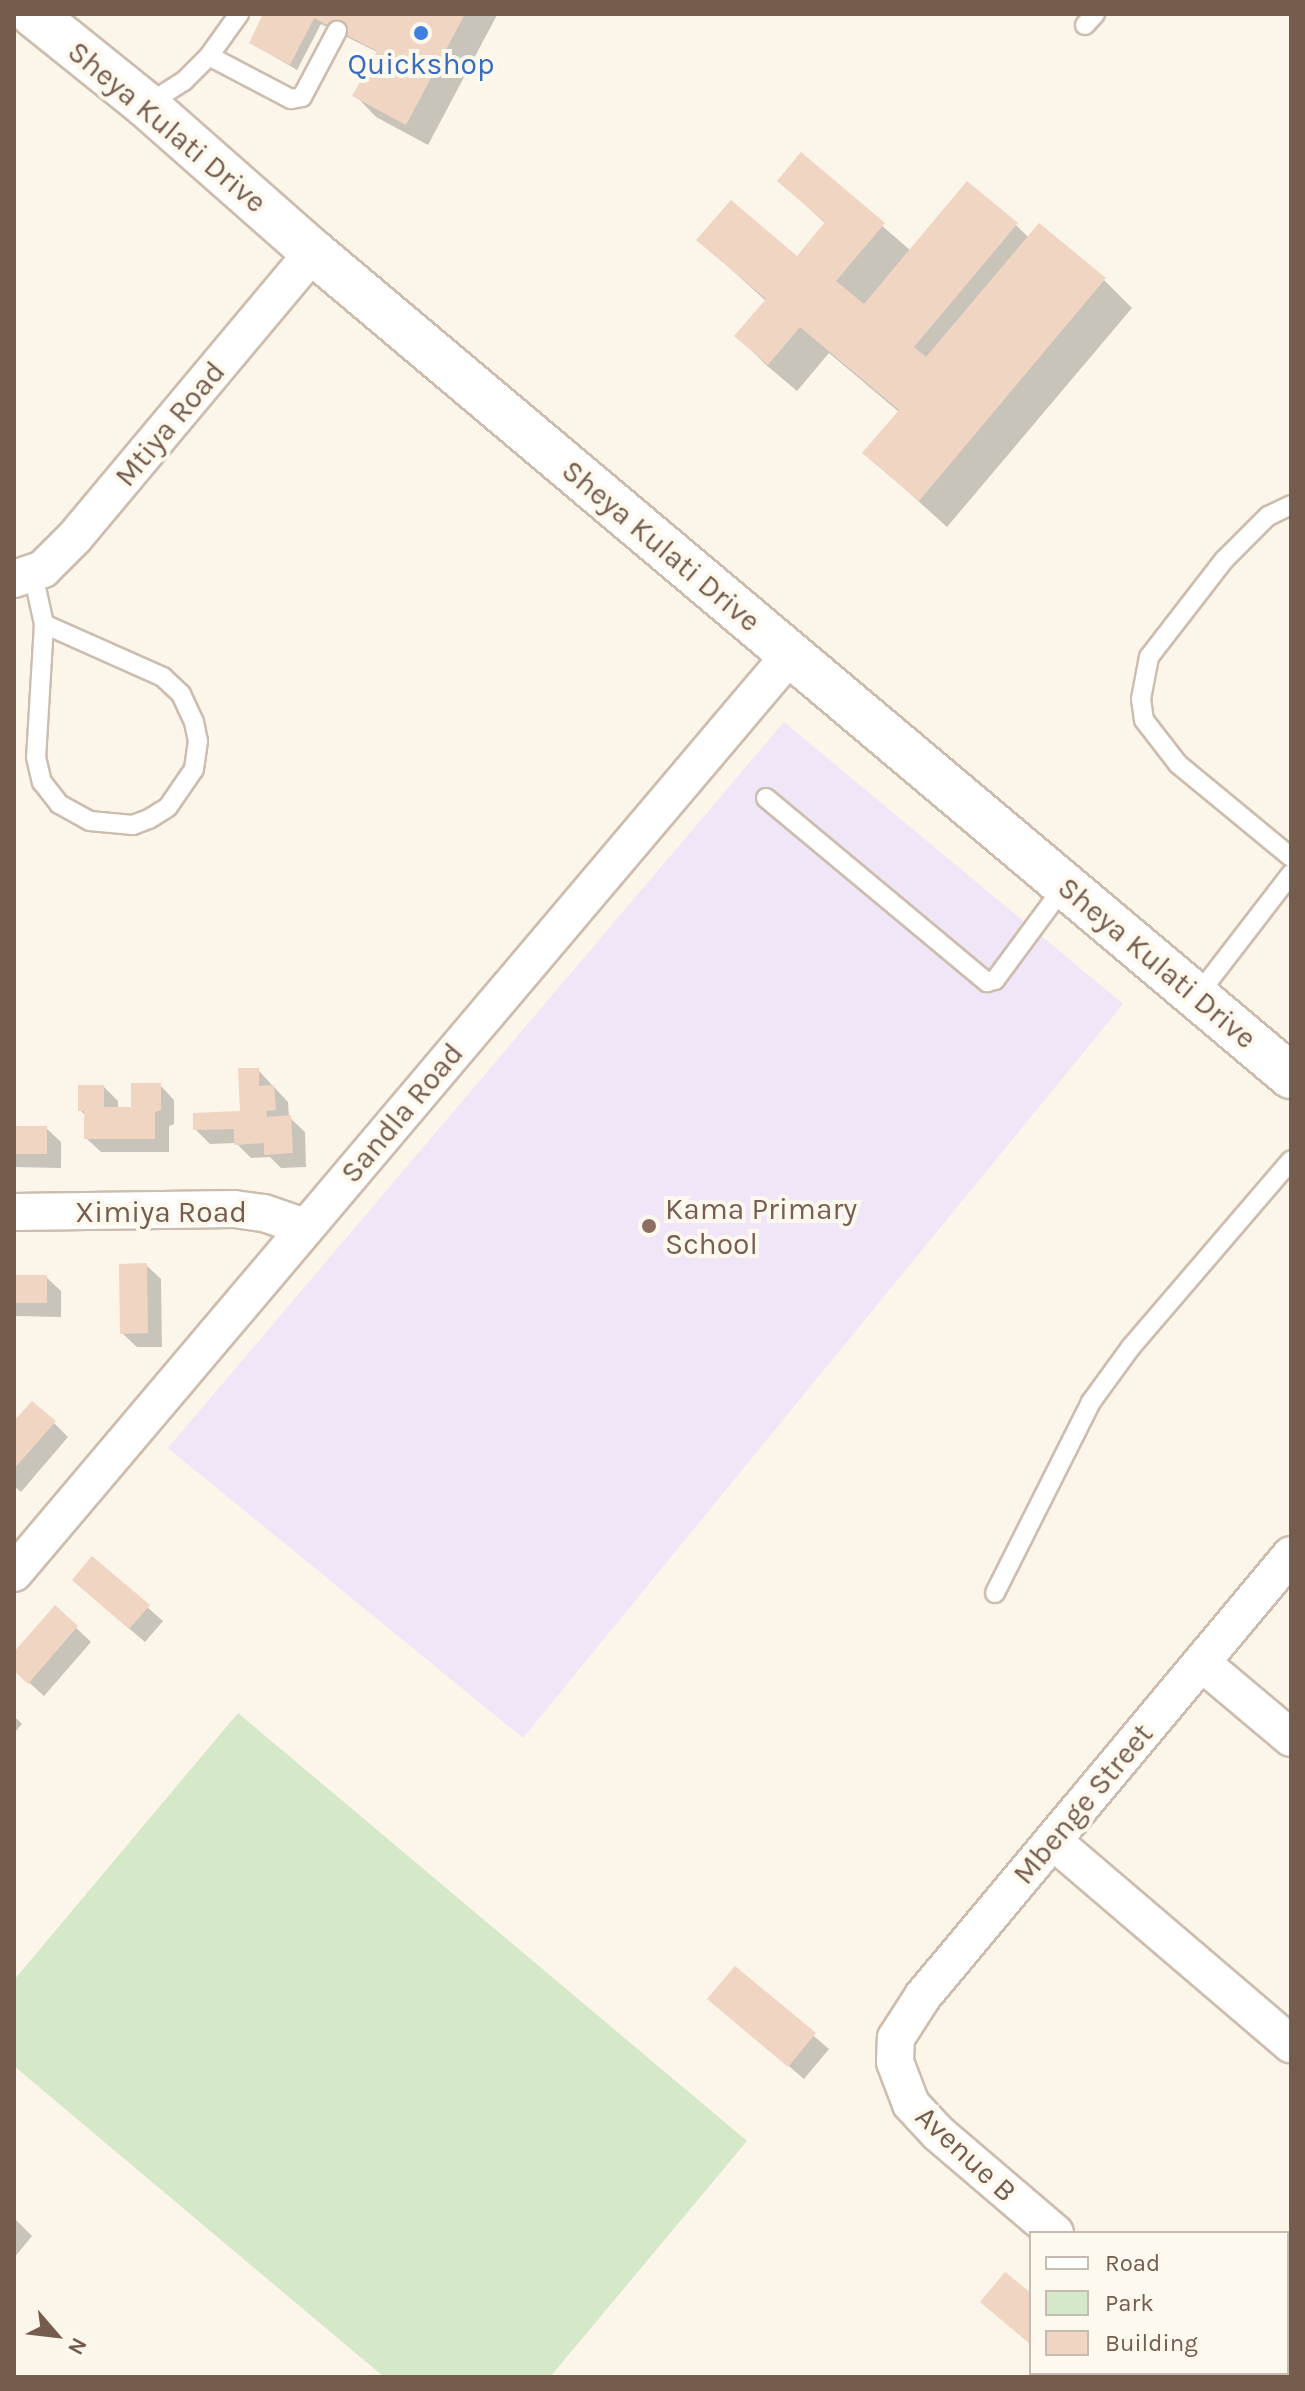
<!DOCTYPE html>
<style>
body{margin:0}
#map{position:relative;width:1305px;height:2391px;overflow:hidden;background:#fcf5e9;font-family:Karla,sans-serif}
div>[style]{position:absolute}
.education>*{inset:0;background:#f1e5f8}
.green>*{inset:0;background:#d5e9c8}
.shadow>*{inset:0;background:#0003}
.building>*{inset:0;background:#f0d5c2}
.roads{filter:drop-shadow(2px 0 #cdbdaf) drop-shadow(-2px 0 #cdbdaf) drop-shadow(0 2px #cdbdaf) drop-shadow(0 -2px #cdbdaf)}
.lane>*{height:18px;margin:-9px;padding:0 9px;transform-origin:9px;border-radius:9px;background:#fff}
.street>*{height:36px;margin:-18px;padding:0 18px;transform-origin:18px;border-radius:18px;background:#fff}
.secondary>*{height:44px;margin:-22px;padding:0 22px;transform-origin:22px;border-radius:22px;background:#fff}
.dots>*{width:22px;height:22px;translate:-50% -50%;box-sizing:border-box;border:4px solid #fef9ef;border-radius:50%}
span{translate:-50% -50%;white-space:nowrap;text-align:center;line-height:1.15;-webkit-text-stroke:8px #fef9ef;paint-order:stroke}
.shop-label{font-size:30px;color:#366cbe}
.street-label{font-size:30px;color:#755c4d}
.education-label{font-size:30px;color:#785e54}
.left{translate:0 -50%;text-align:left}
.frame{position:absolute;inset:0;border:16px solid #755c4d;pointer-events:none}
.legend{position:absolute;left:1029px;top:2231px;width:260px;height:144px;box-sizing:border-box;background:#fef9ef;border:2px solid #c7baae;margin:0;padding:10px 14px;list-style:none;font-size:24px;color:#755c4d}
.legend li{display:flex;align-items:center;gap:16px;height:40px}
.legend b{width:40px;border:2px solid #c7baae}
.north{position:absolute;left:16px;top:2295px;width:80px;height:80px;-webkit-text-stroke:6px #fef9ef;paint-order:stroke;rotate:118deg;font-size:22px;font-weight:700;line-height:32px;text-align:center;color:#755c4d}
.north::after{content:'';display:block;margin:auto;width:28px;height:36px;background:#755c4d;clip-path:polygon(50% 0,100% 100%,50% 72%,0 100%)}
</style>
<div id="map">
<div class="education">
<i style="clip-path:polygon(784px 722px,1123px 1004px,523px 1738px,168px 1448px)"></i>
</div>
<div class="green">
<i style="clip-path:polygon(238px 1713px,747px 2141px,550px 2377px,384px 2377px,14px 2066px,14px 1980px)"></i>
</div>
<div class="shadow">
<i style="clip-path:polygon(266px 14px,496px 14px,497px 15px,428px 145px,376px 117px,355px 95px,377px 52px,321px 24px,297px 70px,251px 43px)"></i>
<i style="clip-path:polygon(801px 155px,911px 251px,1016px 225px,1029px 238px,1104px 280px,1132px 308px,947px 527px,865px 453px,899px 412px,829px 353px,797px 391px,765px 364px,737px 336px,766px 301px,699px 240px,797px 259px,826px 224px,779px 181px)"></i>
<i style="clip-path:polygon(258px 1070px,288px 1102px,289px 1117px,305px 1132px,306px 1167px,281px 1168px,270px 1157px,251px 1158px,236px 1143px,210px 1144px,195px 1129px,243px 1113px)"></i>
<i style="clip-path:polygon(160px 1085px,174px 1100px,174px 1124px,169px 1126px,169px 1152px,101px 1152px,86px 1138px,86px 1116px,80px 1110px,104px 1087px,118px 1101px,118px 1109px,133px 1109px)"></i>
<i style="clip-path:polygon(14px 1128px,46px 1128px,61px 1142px,61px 1168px,14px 1167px)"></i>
<i style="clip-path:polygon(146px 1265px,161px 1279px,162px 1347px,137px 1347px,122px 1333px)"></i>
<i style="clip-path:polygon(14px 1277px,46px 1277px,61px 1291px,61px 1317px,14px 1316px)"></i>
<i style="clip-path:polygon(54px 1423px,68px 1437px,21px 1492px,14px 1486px,14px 1424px)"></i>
<i style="clip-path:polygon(92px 1559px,163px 1621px,145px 1642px,89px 1594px)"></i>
<i style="clip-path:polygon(55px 1608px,91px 1642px,44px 1696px,14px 1669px,14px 1655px)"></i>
<i style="clip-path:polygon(14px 1716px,22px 1724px,14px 1733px)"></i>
<i style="clip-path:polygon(735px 1969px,829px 2049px,804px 2079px,710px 1999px)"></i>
<i style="clip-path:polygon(14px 2218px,32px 2236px,14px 2258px)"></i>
<i style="clip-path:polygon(1065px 2373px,1079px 2373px,1076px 2377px)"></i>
</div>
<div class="building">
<i style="clip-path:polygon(263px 14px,465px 14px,406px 125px,352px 96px,377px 51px,314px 18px,290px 65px,249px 43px)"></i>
<i style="clip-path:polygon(801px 152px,885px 223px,836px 281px,864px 304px,967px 181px,1018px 223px,914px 347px,926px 357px,1039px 223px,1106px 278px,919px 501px,862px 453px,899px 410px,800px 327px,768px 365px,734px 336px,766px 299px,696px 240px,731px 200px,797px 256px,825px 222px,777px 181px)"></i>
<i style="clip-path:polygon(238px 1068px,259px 1068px,259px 1086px,274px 1085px,276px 1110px,266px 1111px,267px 1117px,291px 1115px,293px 1153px,264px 1155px,264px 1143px,234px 1145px,234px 1129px,193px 1130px,193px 1113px,240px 1111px)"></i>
<i style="clip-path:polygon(131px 1083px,161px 1083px,161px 1110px,155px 1112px,155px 1139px,84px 1139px,84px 1111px,78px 1111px,78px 1085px,104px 1085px,104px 1107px,131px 1107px)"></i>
<i style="clip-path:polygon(14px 1126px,47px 1126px,47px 1154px,14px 1154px)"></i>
<i style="clip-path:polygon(147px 1263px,148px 1333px,120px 1334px,119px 1264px)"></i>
<i style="clip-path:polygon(14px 1275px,47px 1275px,47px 1303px,14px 1303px)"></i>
<i style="clip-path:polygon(32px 1401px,56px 1421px,14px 1469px,14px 1421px)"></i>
<i style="clip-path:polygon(92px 1556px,150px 1605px,129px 1629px,72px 1580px)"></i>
<i style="clip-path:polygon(55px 1605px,78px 1626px,28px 1684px,14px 1671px,14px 1652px)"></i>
<i style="clip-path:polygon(735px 1966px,816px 2033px,788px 2067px,707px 1999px)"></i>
<i style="clip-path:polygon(1005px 2272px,1031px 2293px,1031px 2345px,980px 2302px)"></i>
</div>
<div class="roads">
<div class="lane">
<i style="left:1085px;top:25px;width:15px;rotate:-48deg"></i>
<i style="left:209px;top:56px;width:93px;rotate:27.7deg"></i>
<i style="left:291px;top:99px;width:11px;rotate:-10deg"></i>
<i style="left:302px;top:97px;width:75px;rotate:-62.1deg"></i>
<i style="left:146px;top:105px;width:45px;rotate:-32.3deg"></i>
<i style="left:184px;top:81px;width:35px;rotate:-45deg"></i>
<i style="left:209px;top:56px;width:52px;rotate:-54.5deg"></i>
<i style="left:1291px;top:505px;width:25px;rotate:154deg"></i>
<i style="left:1268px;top:516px;width:62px;rotate:135deg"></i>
<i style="left:1224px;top:560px;width:123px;rotate:127.7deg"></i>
<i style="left:1149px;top:657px;width:43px;rotate:100.8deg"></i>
<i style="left:1141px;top:699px;width:21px;rotate:82deg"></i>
<i style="left:1144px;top:720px;width:56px;rotate:52.3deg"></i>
<i style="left:1178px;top:764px;width:146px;rotate:39.5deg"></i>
<i style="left:33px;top:574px;width:51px;rotate:77.6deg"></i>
<i style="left:44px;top:624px;width:133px;rotate:93.4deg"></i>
<i style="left:36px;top:757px;width:26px;rotate:77deg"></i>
<i style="left:42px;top:782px;width:28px;rotate:52deg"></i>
<i style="left:59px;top:804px;width:35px;rotate:29deg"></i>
<i style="left:90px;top:821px;width:43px;rotate:5.3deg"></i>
<i style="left:133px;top:825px;width:17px;rotate:-21deg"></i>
<i style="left:149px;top:819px;width:22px;rotate:-32deg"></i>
<i style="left:168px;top:807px;width:46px;rotate:-55.6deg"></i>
<i style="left:194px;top:769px;width:28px;rotate:-82deg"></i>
<i style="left:198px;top:741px;width:19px;rotate:-102deg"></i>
<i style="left:194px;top:722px;width:31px;rotate:-115deg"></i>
<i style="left:181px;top:694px;width:25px;rotate:-137deg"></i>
<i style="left:163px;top:677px;width:130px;rotate:-156deg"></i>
<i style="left:766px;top:798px;width:288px;rotate:39.8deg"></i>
<i style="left:987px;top:982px;width:8px;rotate:-14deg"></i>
<i style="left:995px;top:980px;width:118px;rotate:-53.6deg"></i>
<i style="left:1197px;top:996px;width:154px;rotate:-52.4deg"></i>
<i style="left:995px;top:1593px;width:214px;rotate:-63.3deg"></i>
<i style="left:1091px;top:1402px;width:68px;rotate:-54deg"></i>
<i style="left:1131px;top:1347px;width:246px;rotate:-49.4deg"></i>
</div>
<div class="street">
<i style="left:14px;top:579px;width:31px;rotate:-19deg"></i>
<i style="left:43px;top:569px;width:45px;rotate:-45deg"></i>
<i style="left:75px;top:537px;width:371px;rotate:-50.1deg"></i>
<i style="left:14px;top:1212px;width:220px;rotate:-0.8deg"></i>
<i style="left:234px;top:1209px;width:30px;rotate:8deg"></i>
<i style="left:264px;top:1213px;width:43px;rotate:18.9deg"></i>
<i style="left:14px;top:1573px;width:1202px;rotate:-49.79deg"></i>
<i style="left:1202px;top:1663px;width:116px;rotate:40.1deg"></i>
<i style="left:1053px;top:1841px;width:313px;rotate:40.5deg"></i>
<i style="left:1055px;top:2233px;width:154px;rotate:-139.5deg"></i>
<i style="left:938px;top:2133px;width:40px;rotate:-133deg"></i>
<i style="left:911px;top:2104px;width:45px;rotate:-110.9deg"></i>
<i style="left:895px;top:2062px;width:24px;rotate:-88deg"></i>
<i style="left:896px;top:2038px;width:50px;rotate:-57.3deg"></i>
<i style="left:923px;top:1996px;width:574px;rotate:-50.16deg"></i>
<i style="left:1287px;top:2335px;width:6px;rotate:-51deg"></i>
<i style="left:1220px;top:2373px;width:6px;rotate:39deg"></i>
<i style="left:1251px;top:2377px;width:6px;rotate:-45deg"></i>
</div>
<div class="secondary">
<i style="left:33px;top:14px;width:145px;rotate:38.8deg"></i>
<i style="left:146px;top:105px;width:222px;rotate:41.4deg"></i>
<i style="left:313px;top:252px;width:1279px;rotate:40.12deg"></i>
</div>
</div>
<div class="dots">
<i style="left:421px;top:33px;background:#3f7fe0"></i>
<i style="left:649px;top:1226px;background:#8d6e63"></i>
</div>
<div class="shop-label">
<span style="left:421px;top:64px">Quickshop</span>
</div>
<div class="street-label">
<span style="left:167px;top:127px;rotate:40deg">Sheya Kulati Drive</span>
<span style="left:170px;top:424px;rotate:-50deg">Mtiya Road</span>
<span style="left:661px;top:546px;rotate:40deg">Sheya Kulati Drive</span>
<span style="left:1157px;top:963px;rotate:40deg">Sheya Kulati Drive</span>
<span style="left:402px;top:1113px;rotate:-50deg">Sandla Road</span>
<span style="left:161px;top:1212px">Ximiya Road</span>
<span style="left:1083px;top:1804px;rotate:-50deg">Mbenge Street</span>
<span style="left:966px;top:2154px;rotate:43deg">Avenue B</span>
</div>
<div class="education-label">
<span class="left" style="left:665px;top:1226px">Kama Primary<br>School</span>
</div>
<div class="frame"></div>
<ul class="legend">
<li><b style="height:10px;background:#fff"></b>Road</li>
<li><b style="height:22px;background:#d5e9c8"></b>Park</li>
<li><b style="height:22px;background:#f0d5c2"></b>Building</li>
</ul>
<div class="north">N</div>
</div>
